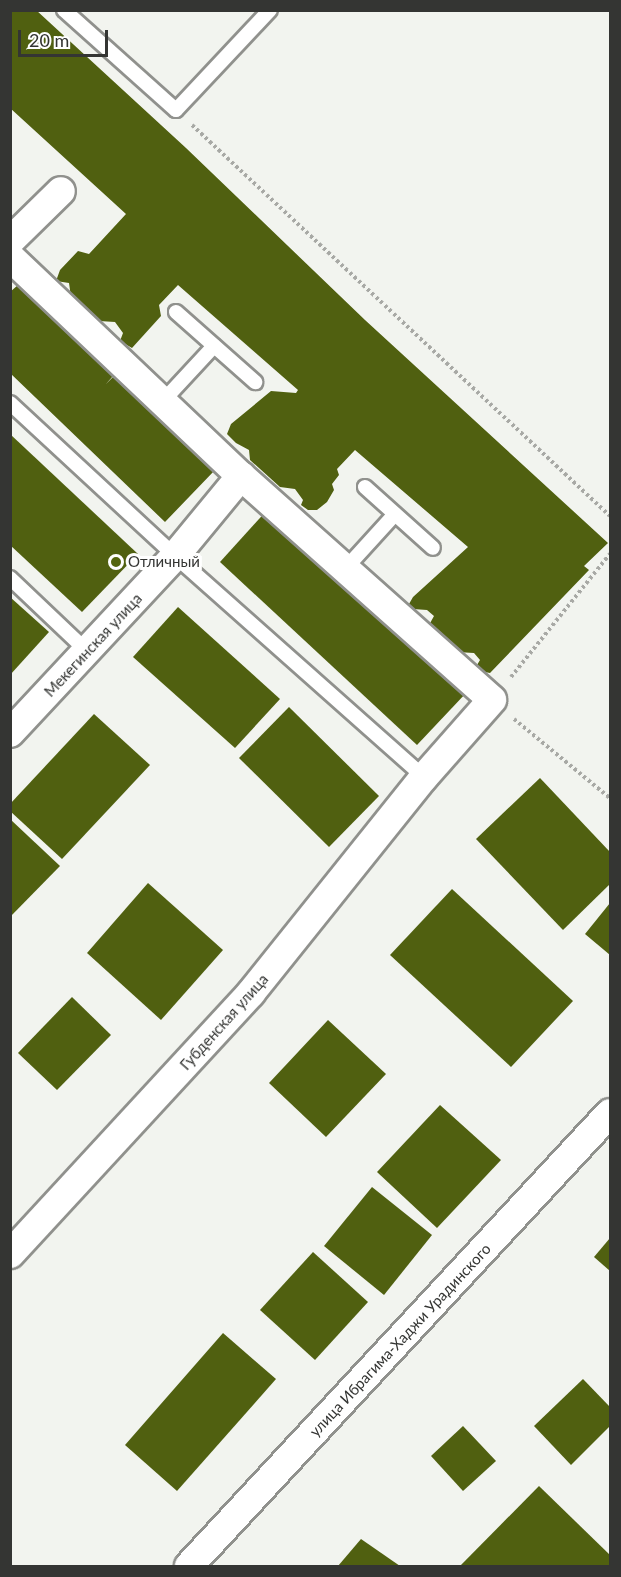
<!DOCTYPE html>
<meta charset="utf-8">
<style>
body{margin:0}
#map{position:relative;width:621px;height:1577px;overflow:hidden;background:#f2f4ef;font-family:Lato,sans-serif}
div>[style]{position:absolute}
.building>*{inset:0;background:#506010}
.path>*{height:4px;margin-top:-2px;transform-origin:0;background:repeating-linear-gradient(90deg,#a8a9a5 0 3px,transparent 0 6px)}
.roads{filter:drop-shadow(2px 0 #90918d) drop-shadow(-2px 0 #90918d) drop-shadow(0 2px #90918d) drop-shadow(0 -2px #90918d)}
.service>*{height:14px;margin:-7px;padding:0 7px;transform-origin:7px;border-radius:7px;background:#fff}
.minor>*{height:28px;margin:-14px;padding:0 14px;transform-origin:14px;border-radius:14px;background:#fff}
.dots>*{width:16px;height:16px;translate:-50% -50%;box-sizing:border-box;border:3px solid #fff;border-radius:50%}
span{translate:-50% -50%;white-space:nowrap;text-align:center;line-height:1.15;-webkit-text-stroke:6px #fff;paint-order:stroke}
.poi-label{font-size:15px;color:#343533}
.left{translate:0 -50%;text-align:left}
.street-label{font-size:15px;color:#343533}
.frame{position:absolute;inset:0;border:12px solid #343533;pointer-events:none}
.scale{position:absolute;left:18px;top:30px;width:90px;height:27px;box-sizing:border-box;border:3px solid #343533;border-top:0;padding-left:8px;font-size:18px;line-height:21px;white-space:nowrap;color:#343533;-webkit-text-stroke:4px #fff;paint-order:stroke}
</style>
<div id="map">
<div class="building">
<i style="clip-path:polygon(10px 10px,36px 10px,186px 148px,365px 320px,608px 543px,584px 566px,589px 570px,490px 673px,474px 670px,480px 660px,474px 653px,457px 652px,433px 634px,429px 625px,434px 616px,427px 610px,413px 609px,409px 604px,413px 597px,468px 547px,355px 450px,337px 469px,339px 475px,332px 484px,334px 490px,327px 502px,317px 510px,308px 510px,301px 505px,303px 500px,295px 489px,280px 487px,250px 460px,249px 450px,236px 443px,227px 434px,231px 424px,271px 391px,296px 393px,298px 390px,178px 285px,159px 305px,161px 316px,132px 348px,120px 341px,123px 333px,115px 322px,99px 321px,71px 297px,69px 283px,56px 281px,60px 270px,78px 251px,89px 254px,126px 214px,10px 108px)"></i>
<i style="clip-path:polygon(18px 285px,113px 376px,106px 384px,115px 375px,215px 470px,165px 522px,10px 373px,10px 292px)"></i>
<i style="clip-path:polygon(10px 434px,138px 554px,82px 612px,10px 545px)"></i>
<i style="clip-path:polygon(269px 508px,467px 692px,417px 745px,220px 562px)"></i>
<i style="clip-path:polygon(10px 597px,49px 632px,10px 675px)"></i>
<i style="clip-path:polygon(178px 607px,280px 699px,235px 748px,133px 657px)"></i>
<i style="clip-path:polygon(289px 707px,379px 796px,329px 847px,239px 758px)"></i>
<i style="clip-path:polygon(94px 714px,150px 765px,62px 859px,10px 811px,10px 804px)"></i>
<i style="clip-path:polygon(540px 778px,610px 852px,610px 884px,563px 930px,476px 839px)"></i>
<i style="clip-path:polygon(10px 819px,60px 866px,10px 917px)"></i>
<i style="clip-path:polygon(148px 883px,223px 950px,161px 1020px,87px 953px)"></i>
<i style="clip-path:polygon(452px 889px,573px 1001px,511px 1067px,390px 955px)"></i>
<i style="clip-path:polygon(610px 903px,610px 955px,585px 934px)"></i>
<i style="clip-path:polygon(72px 997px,111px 1035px,57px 1090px,18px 1053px)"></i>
<i style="clip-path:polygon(328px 1020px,386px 1074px,326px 1137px,269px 1083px)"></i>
<i style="clip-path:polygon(440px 1105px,501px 1160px,437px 1228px,377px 1172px)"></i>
<i style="clip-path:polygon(372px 1187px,432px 1235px,384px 1295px,324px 1246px)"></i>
<i style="clip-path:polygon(610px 1238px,610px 1271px,594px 1257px)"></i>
<i style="clip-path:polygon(313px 1252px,368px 1302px,315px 1360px,260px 1310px)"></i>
<i style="clip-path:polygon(223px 1333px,276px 1379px,177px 1491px,125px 1445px)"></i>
<i style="clip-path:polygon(583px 1379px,610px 1407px,610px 1426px,571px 1465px,534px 1426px)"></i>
<i style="clip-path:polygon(463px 1426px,496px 1461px,463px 1491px,431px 1456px)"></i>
<i style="clip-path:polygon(539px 1486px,610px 1555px,610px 1566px,460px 1566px)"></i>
<i style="clip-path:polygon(361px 1539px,400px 1566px,338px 1566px)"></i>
</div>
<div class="path">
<i style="left:192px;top:125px;width:572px;rotate:43.09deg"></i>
<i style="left:511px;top:677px;width:158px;rotate:-51.2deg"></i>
<i style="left:514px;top:719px;width:124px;rotate:39.5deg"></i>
</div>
<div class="roads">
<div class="service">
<i style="left:64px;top:10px;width:150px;rotate:41.8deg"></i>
<i style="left:176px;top:110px;width:137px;rotate:-46.8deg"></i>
<i style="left:176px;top:312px;width:106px;rotate:41.5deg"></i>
<i style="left:163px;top:401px;width:75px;rotate:-47.2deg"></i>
<i style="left:10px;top:403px;width:225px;rotate:42.8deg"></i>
<i style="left:175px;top:556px;width:333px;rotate:41.6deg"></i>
<i style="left:365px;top:487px;width:91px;rotate:41.9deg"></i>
<i style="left:345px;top:569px;width:74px;rotate:-47.7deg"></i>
<i style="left:10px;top:578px;width:106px;rotate:43.5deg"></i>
</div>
<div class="minor">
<i style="left:10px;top:241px;width:71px;rotate:-44.4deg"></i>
<i style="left:10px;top:257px;width:318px;rotate:43.5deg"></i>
<i style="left:241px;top:476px;width:336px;rotate:41.7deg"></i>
<i style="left:492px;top:700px;width:103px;rotate:131.4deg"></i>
<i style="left:424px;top:777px;width:277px;rotate:128.7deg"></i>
<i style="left:251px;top:993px;width:355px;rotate:132.7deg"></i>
<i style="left:10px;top:733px;width:242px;rotate:-47deg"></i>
<i style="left:175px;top:556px;width:104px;rotate:-50.5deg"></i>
<i style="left:189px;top:1566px;width:618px;rotate:-47.1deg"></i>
</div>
</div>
<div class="dots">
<i style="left:116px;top:562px;background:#54650e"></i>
</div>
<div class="poi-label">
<span class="left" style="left:128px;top:562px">Отличный</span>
</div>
<div class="street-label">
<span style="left:93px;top:645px;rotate:-47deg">Мекегинская улица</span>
<span style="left:224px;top:1022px;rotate:-48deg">Губденская улица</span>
<span style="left:400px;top:1340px;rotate:-47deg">улица Ибрагима-Хаджи Урадинского</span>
</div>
<div class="frame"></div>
<div class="scale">20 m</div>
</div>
